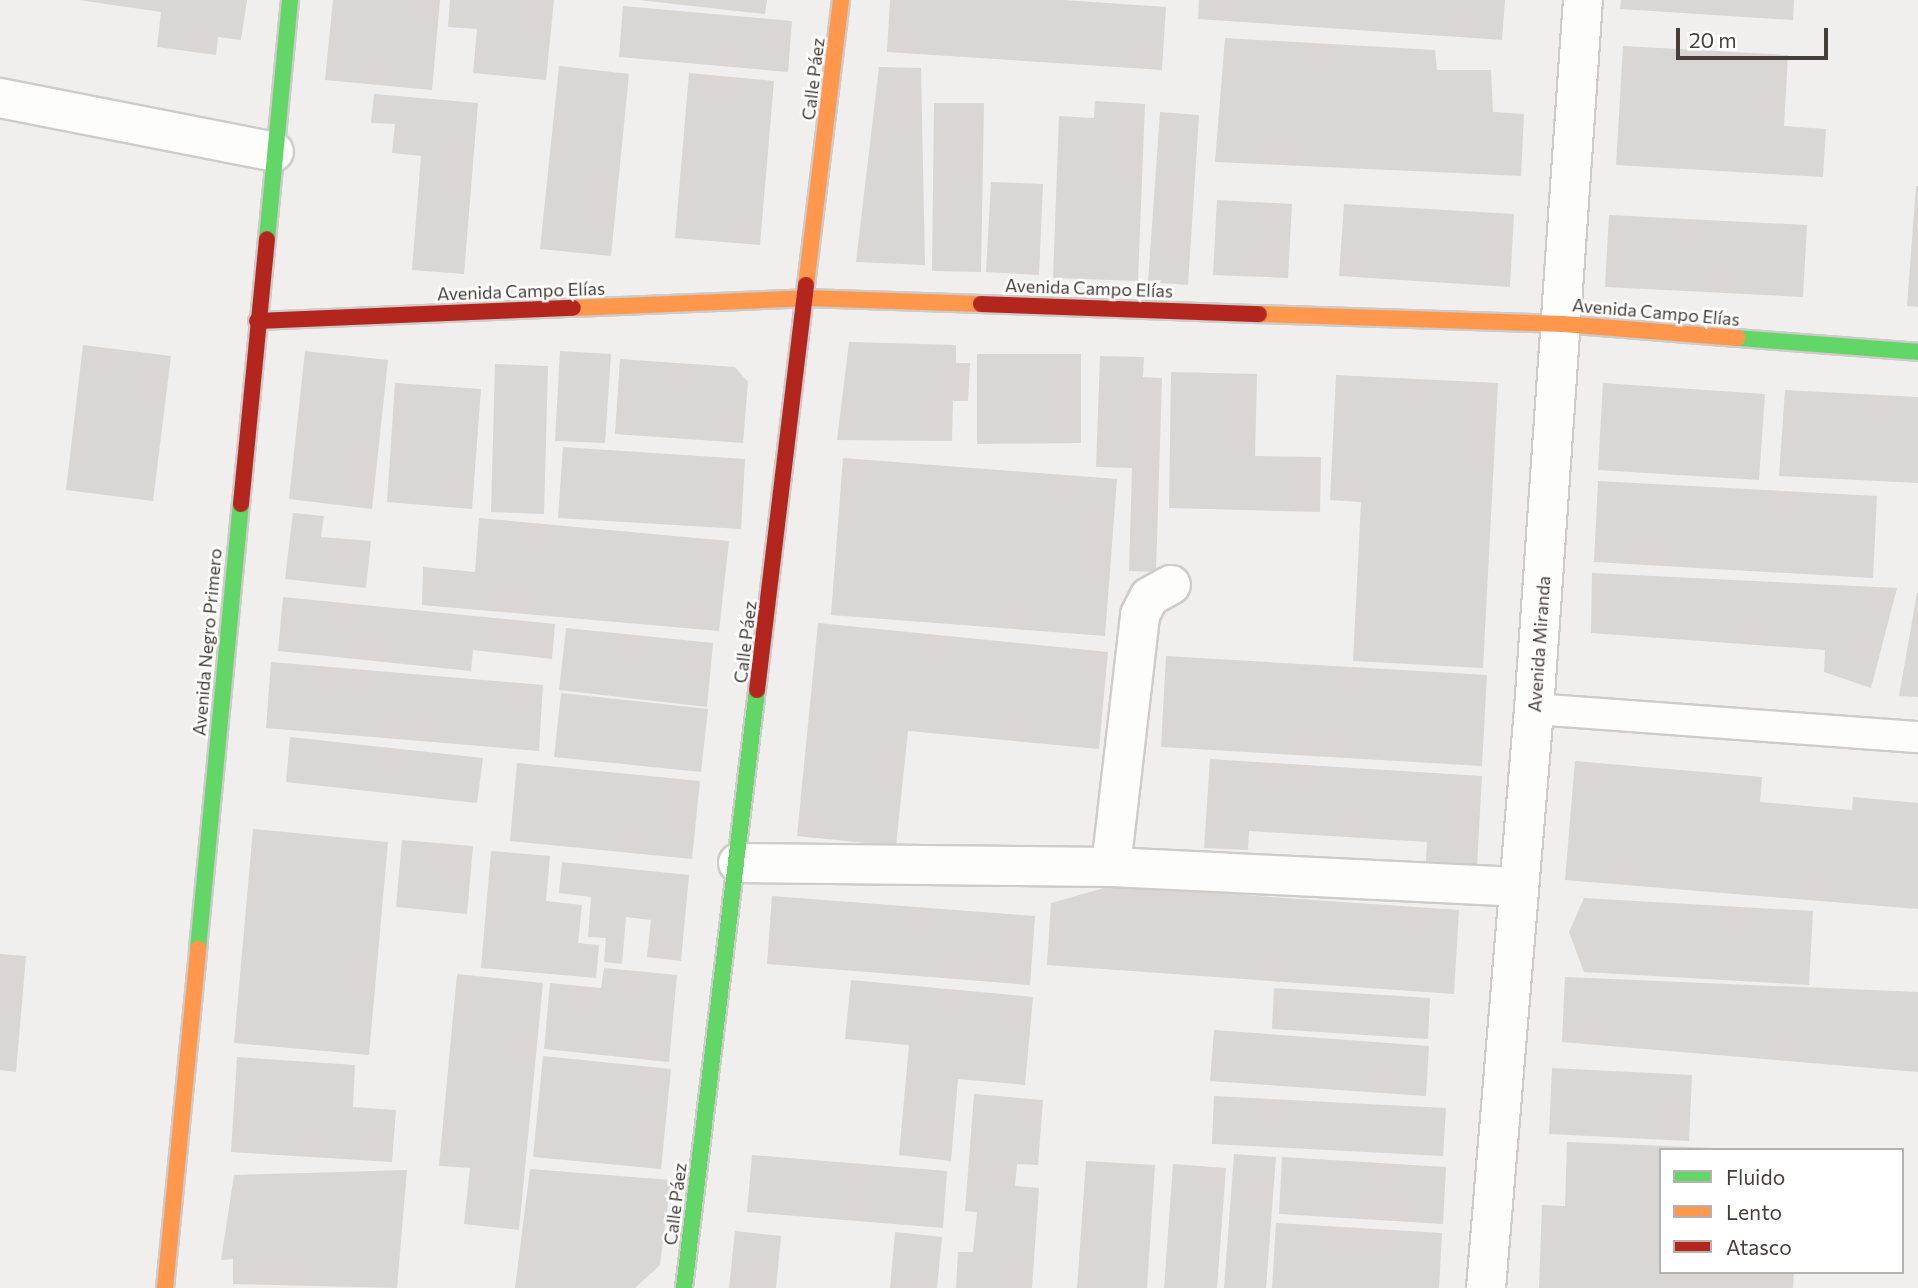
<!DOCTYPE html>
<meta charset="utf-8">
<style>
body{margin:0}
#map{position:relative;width:1918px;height:1288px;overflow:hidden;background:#f1efed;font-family:Commissioner,sans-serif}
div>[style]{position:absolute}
.building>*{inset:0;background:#d9d6d4}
.roads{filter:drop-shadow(2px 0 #cecbc9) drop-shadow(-2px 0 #cecbc9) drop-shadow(0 2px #cecbc9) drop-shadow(0 -2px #cecbc9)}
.lane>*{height:30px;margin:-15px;padding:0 15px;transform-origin:15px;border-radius:15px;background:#fdfdfc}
.street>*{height:38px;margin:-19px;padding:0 19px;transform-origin:19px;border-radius:19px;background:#fdfdfc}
.fast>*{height:16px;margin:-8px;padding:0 8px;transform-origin:8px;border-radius:8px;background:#63d668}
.slow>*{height:16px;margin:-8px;padding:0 8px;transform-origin:8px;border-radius:8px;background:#ff974d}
.jam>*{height:16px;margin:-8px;padding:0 8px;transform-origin:8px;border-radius:8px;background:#b3261e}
span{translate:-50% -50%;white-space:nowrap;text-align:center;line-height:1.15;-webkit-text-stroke:5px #fff;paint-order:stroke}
.street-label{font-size:18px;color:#473e39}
.legend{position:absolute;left:1659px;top:1148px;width:245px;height:126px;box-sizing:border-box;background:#fff;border:2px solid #b5b2b0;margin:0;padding:9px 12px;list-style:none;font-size:21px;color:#473e39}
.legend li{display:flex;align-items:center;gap:14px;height:35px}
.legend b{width:35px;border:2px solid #b5b2b0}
.scale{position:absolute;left:1676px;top:28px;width:152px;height:32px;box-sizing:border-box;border:4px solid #473e39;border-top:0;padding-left:9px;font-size:21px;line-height:24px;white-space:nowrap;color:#473e39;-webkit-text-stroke:5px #fff;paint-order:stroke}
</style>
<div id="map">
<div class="building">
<i style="clip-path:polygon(79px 0,247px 0,241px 40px,218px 37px,216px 55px,157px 47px,161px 12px)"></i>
<i style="clip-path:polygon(333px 0,440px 0,432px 90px,325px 80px)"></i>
<i style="clip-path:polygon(450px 0,554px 0,546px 80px,473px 73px,477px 29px,448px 27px)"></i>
<i style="clip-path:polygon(639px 0,767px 0,765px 14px)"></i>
<i style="clip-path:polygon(890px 0,1063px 0,1166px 7px,1162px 70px,887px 52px)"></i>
<i style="clip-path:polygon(1199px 0,1505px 0,1502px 40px,1198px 19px)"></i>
<i style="clip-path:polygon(1621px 0,1794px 0,1793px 20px,1620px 9px)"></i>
<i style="clip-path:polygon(623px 6px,792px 21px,788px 72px,619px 57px)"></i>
<i style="clip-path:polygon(1225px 38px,1435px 50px,1437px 70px,1491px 70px,1493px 112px,1524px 114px,1521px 176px,1215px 162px)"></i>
<i style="clip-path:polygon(1623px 46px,1788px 55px,1784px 126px,1826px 129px,1823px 177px,1616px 165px)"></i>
<i style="clip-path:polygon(559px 66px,629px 74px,611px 256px,540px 249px)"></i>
<i style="clip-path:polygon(879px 67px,921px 68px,925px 265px,856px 262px)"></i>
<i style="clip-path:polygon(689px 73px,774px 81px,760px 245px,675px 238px)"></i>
<i style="clip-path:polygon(374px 94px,478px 103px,464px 274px,412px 270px,421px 156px,392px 153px,395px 124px,371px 123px)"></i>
<i style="clip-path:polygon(1095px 101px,1145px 104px,1138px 281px,1053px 278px,1059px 116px,1094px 118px)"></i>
<i style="clip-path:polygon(934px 103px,984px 103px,981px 272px,932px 271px)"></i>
<i style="clip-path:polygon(1160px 112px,1199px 115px,1188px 285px,1148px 282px)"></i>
<i style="clip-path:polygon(991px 182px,1043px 184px,1039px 275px,986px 272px)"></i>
<i style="clip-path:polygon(1916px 186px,1918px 186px,1918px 307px,1907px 306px)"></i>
<i style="clip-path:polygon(1217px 200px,1292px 204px,1288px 278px,1213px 275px)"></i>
<i style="clip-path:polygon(1344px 204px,1514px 214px,1510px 287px,1339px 276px)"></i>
<i style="clip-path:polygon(1609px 215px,1807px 225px,1803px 297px,1605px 287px)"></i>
<i style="clip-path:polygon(849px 342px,956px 345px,956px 363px,970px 363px,968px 401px,953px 401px,952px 441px,837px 440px)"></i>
<i style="clip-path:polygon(83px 345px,171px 356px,153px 501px,66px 490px)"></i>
<i style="clip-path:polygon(305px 351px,388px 360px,372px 509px,289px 499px)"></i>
<i style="clip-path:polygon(560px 351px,611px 354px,605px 443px,555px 441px)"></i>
<i style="clip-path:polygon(977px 354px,1081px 354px,1081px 443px,977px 444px)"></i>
<i style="clip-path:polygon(1100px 356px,1144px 357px,1143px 377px,1162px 378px,1156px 572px,1129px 571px,1132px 468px,1096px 467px)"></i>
<i style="clip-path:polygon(620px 359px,735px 367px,748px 382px,743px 443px,615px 434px)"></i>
<i style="clip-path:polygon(495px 364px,548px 366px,544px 514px,491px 512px)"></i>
<i style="clip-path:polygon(1171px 372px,1257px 374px,1255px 456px,1321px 457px,1320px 512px,1169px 508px)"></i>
<i style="clip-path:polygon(1336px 375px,1498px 383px,1483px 668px,1353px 661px,1361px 502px,1330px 500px)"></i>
<i style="clip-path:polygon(395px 383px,481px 389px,472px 509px,387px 502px)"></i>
<i style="clip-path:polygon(1603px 383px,1765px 394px,1759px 480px,1598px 470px)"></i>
<i style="clip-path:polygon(1785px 390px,1918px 397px,1918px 483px,1779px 476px)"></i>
<i style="clip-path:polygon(563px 447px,745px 459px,741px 529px,558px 518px)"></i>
<i style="clip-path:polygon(843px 458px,1117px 479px,1105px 636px,831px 615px)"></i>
<i style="clip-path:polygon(1598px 481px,1877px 496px,1873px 578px,1594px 562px)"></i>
<i style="clip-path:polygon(293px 513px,324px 516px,321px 537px,371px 541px,366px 588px,285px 579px)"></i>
<i style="clip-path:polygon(479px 518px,729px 541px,719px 631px,422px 605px,423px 567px,475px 572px)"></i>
<i style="clip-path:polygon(1592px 573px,1897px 588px,1871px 688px,1824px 672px,1825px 650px,1591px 633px)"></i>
<i style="clip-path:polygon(1917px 593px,1918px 593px,1918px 697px,1899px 696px)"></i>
<i style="clip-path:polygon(283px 597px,555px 624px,552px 659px,473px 650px,471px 671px,278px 651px)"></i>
<i style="clip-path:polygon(818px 623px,1108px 652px,1099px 749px,908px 731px,896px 846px,797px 836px)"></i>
<i style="clip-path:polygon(566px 628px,713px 643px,707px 707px,559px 690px)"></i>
<i style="clip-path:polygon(1166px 656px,1487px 675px,1482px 766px,1161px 747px)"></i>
<i style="clip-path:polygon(271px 662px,543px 685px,539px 751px,266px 728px)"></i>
<i style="clip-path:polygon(561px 693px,708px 709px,701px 772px,554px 757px)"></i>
<i style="clip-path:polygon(290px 737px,483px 758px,477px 803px,286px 782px)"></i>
<i style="clip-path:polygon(1210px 759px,1482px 776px,1477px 865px,1426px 861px,1427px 842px,1249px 831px,1248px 850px,1204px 848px)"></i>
<i style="clip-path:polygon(1575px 761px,1762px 777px,1760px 802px,1852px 810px,1853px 797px,1918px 803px,1918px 909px,1565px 880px)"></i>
<i style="clip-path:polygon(517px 763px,700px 781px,692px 859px,510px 841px)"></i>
<i style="clip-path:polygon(253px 829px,388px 842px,369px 1055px,234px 1043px)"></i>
<i style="clip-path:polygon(402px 840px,473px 846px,467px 914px,396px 907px)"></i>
<i style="clip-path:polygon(491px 851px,550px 856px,546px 901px,582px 905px,578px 943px,599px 945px,596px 978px,481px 968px)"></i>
<i style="clip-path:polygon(562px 862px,689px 875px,681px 961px,647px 957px,651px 920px,626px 917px,622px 964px,604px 962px,606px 938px,588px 937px,591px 897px,559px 893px)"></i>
<i style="clip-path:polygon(1111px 886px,1459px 910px,1454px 994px,1047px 965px,1051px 903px)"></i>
<i style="clip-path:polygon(772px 896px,1035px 916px,1030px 985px,767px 964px)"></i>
<i style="clip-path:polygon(1584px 898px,1813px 911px,1809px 985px,1584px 972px,1569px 932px)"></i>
<i style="clip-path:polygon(0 954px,26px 956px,16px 1072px,0 1070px)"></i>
<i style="clip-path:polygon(604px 968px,677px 975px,669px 1062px,544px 1049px,550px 983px,601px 988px)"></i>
<i style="clip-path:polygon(457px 974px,543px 983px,519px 1230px,464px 1224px,470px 1168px,439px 1166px)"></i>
<i style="clip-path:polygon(1565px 977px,1918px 992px,1918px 1072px,1562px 1042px)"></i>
<i style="clip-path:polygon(851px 980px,1033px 997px,1025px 1085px,958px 1079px,951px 1161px,899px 1155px,909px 1045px,845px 1039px)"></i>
<i style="clip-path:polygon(1274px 988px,1430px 998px,1428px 1039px,1272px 1029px)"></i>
<i style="clip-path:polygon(1214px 1030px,1429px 1046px,1426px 1096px,1210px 1081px)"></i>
<i style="clip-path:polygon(543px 1056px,671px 1069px,661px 1169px,533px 1157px)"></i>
<i style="clip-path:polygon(237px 1057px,355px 1065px,353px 1107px,396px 1110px,392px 1162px,231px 1152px)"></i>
<i style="clip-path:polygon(1552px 1068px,1692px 1075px,1689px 1141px,1549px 1134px)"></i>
<i style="clip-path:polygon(974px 1094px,1043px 1100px,1038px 1165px,1017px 1164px,1015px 1186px,1039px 1188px,1032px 1288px,956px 1288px,958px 1252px,973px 1252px,977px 1212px,965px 1211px)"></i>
<i style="clip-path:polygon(1214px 1096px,1446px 1108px,1443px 1156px,1212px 1144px)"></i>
<i style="clip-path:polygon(1567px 1142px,1716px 1148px,1661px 1150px,1661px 1272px,1794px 1272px,1793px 1288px,1539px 1288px,1542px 1205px,1565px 1206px)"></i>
<i style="clip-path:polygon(1234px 1154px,1276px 1157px,1266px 1288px,1224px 1288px)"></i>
<i style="clip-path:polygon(752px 1155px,947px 1171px,943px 1228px,747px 1212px)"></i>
<i style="clip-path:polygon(1282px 1157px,1446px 1167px,1443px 1224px,1279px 1214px)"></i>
<i style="clip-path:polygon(1086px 1161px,1155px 1165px,1147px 1288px,1077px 1288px)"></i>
<i style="clip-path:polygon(1173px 1164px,1226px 1168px,1217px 1288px,1164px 1288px)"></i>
<i style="clip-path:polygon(530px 1169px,671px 1180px,660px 1265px,635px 1288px,515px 1288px)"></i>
<i style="clip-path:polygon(407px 1170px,397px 1288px,233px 1284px,233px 1259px,221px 1260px,234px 1175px)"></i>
<i style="clip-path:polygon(1276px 1223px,1442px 1233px,1439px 1288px,1272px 1288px)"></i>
<i style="clip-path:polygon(735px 1231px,781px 1236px,776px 1288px,729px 1288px)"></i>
<i style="clip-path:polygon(895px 1232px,942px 1237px,937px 1288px,890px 1288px)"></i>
</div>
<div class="roads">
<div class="lane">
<i style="left:1534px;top:709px;width:385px;rotate:4.2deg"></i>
</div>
<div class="street">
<i style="left:0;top:98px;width:279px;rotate:11.1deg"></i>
<i style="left:738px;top:863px;width:373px;rotate:0.6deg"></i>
<i style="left:1111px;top:867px;width:407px;rotate:2.8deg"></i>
<i style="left:1111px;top:867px;width:254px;rotate:-83.4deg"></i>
<i style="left:1140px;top:615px;width:20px;rotate:-63deg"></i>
<i style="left:1149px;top:597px;width:25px;rotate:-29deg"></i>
<i style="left:1486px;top:1288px;width:581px;rotate:-85.26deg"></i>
<i style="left:1534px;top:709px;width:711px;rotate:-86.05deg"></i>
</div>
<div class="fast">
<i style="left:267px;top:239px;width:240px;rotate:-84.5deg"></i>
<i style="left:1737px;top:338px;width:182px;rotate:4.4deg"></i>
<i style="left:198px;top:949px;width:447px;rotate:-84.5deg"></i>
<i style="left:684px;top:1288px;width:602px;rotate:-83.04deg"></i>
</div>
<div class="slow">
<i style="left:806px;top:285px;width:287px;rotate:-83deg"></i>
<i style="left:573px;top:308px;width:234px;rotate:-2.4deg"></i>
<i style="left:807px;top:298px;width:174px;rotate:2deg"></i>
<i style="left:1259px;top:314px;width:304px;rotate:1.9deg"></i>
<i style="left:1563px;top:324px;width:175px;rotate:4.6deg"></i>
<i style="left:165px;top:1288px;width:341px;rotate:-84.4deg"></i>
</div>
<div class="jam">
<i style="left:981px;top:304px;width:278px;rotate:2.1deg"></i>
<i style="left:257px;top:321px;width:316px;rotate:-2.4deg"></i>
<i style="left:241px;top:504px;width:266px;rotate:-84.4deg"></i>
<i style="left:757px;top:690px;width:408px;rotate:-83.1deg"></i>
</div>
</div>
<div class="street-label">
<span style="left:813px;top:79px;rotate:-83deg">Calle Páez</span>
<span style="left:1089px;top:288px;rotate:2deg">Avenida Campo Elías</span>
<span style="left:521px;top:291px;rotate:-2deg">Avenida Campo Elías</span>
<span style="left:1656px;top:312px;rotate:5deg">Avenida Campo Elías</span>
<span style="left:207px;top:642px;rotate:-85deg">Avenida Negro Primero</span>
<span style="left:745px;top:642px;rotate:-83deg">Calle Páez</span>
<span style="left:1539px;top:644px;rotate:-86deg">Avenida Miranda</span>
<span style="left:675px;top:1204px;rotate:-83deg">Calle Páez</span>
</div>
<ul class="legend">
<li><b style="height:9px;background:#63d668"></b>Fluido</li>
<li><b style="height:9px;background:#ff974d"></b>Lento</li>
<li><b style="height:9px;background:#b3261e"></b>Atasco</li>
</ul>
<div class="scale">20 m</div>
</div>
